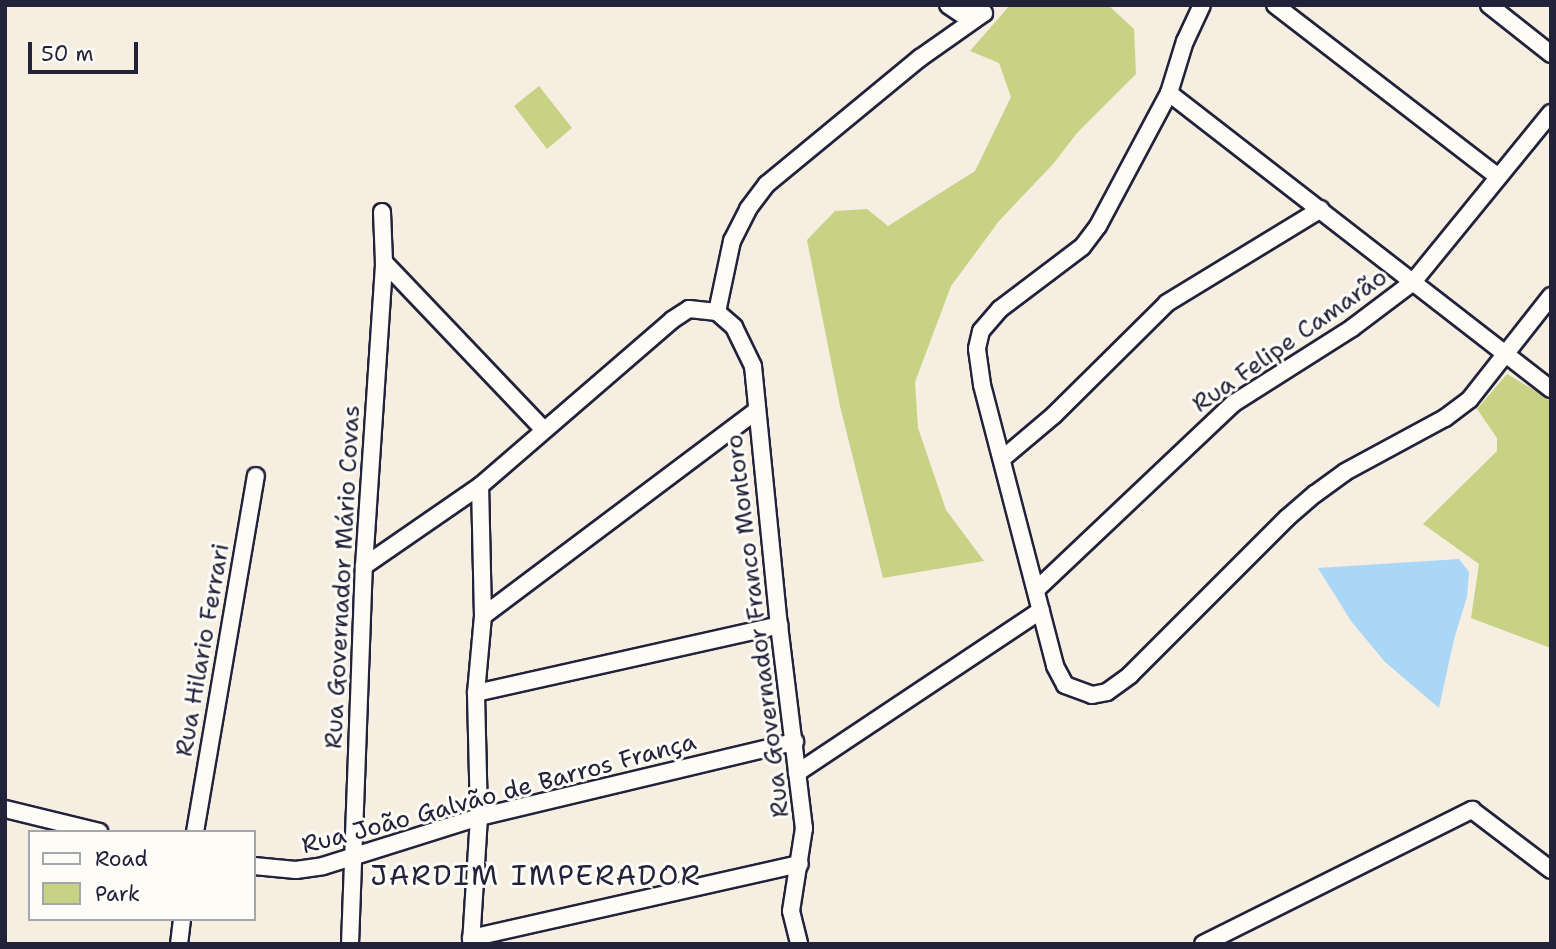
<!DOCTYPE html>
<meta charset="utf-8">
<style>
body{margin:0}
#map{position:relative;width:1556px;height:949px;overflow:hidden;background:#f5eee1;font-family:"Shantell Sans",sans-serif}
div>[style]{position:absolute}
.green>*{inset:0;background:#c7d285}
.water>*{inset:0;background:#abd7f7}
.roads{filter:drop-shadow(2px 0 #22223b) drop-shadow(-2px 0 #22223b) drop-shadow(0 2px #22223b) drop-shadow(0 -2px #22223b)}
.minor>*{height:16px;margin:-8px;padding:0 8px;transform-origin:8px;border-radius:8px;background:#fdfcf7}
span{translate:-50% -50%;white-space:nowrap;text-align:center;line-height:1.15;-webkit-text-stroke:6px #fdfcf7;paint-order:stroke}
.street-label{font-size:24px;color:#22223b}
.quarter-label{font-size:28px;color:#22223b;letter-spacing:2px}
.frame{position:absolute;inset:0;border:7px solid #22223b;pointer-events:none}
.legend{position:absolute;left:28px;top:830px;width:228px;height:91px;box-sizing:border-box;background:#fdfcf7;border:2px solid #a5a5ac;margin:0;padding:9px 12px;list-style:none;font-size:21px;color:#22223b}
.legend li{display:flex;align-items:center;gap:14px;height:35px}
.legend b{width:35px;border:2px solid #a5a5ac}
.scale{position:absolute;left:28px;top:42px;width:110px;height:32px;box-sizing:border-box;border:4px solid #22223b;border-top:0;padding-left:9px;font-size:21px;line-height:24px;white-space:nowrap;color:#22223b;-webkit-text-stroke:5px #fdfcf7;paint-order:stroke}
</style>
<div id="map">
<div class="green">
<i style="clip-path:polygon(1010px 5px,1108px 5px,1134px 29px,1136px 74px,1077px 133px,1054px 163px,999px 221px,951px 286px,915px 382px,918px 428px,946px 510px,984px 561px,883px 578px,840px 406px,807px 240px,835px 211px,867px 209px,888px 226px,975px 171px,1011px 97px,999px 63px,970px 51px)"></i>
<i style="clip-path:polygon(539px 86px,572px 128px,547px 149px,514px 106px)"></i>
<i style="clip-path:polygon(1507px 374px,1551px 400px,1551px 648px,1471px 618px,1479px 564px,1423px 524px,1497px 451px,1497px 438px,1477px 409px)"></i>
</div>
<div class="water">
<i style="clip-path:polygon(1459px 559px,1469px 572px,1467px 597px,1454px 639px,1439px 708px,1385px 662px,1351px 621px,1318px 568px)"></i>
</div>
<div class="roads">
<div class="minor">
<i style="left:948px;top:5px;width:18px;rotate:34deg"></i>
<i style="left:963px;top:15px;width:21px;rotate:-5deg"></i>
<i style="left:1202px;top:5px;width:40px;rotate:115deg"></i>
<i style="left:1185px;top:41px;width:54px;rotate:107.1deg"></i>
<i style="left:1169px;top:93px;width:151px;rotate:118.1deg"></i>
<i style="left:1098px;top:226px;width:26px;rotate:127deg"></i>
<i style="left:1082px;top:247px;width:103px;rotate:142.9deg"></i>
<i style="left:1000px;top:309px;width:29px;rotate:131deg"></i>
<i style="left:981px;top:331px;width:18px;rotate:103deg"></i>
<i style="left:977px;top:349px;width:36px;rotate:82deg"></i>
<i style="left:982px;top:385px;width:290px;rotate:75.4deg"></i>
<i style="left:1055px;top:666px;width:21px;rotate:62deg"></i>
<i style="left:1065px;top:685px;width:29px;rotate:20deg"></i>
<i style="left:1092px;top:695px;width:15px;rotate:-11deg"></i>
<i style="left:1107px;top:692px;width:29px;rotate:-36deg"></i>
<i style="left:1130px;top:675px;width:222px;rotate:-45deg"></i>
<i style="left:1287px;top:518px;width:37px;rotate:-41deg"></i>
<i style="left:1315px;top:494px;width:37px;rotate:-36deg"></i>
<i style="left:1345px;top:472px;width:114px;rotate:-28.4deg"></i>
<i style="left:1445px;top:418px;width:31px;rotate:-37deg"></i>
<i style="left:1470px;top:399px;width:131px;rotate:-51.8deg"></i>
<i style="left:1275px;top:5px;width:280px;rotate:37.6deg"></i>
<i style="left:1489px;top:5px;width:79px;rotate:38.3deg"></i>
<i style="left:1169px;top:93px;width:483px;rotate:37.8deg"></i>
<i style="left:384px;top:262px;width:231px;rotate:46.4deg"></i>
<i style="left:717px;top:312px;width:73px;rotate:-78.1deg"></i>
<i style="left:732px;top:241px;width:36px;rotate:-63deg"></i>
<i style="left:748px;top:209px;width:31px;rotate:-53deg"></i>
<i style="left:767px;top:184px;width:198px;rotate:-39.5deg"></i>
<i style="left:920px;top:58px;width:78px;rotate:-35.1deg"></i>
<i style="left:1002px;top:459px;width:68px;rotate:-40.2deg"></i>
<i style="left:1054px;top:415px;width:159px;rotate:-44.7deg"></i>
<i style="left:1167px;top:303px;width:180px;rotate:-31.4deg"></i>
<i style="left:364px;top:566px;width:141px;rotate:-34.6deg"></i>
<i style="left:480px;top:486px;width:254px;rotate:-40.8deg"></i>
<i style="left:672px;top:320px;width:20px;rotate:-33deg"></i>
<i style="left:689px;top:309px;width:28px;rotate:6deg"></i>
<i style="left:717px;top:312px;width:23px;rotate:41deg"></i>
<i style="left:734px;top:327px;width:43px;rotate:64deg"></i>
<i style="left:753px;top:366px;width:260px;rotate:84.3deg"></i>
<i style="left:779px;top:625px;width:205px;rotate:83deg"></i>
<i style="left:804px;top:828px;width:84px;rotate:98.9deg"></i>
<i style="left:791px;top:911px;width:34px;rotate:76deg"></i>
<i style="left:1036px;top:590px;width:272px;rotate:-43.4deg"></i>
<i style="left:1234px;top:403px;width:140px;rotate:-32.4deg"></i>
<i style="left:1352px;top:328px;width:76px;rotate:-37deg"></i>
<i style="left:1413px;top:282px;width:218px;rotate:-50.8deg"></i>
<i style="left:483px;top:616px;width:341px;rotate:-36.9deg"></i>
<i style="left:476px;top:693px;width:311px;rotate:-12.6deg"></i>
<i style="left:797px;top:773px;width:293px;rotate:-33.7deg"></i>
<i style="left:5px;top:809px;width:97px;rotate:13.7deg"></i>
<i style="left:195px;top:832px;width:361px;rotate:-80.3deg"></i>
<i style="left:254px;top:866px;width:42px;rotate:5.4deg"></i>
<i style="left:296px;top:870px;width:27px;rotate:-8deg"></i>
<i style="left:323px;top:866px;width:164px;rotate:-17.4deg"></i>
<i style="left:479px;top:817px;width:325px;rotate:-13.4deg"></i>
<i style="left:471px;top:938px;width:337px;rotate:-12.7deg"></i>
<i style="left:179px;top:944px;width:25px;rotate:-83deg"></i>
<i style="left:350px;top:944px;width:378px;rotate:-87.9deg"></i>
<i style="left:364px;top:566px;width:305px;rotate:-86.2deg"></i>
<i style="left:384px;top:262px;width:50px;rotate:-92.3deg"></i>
<i style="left:471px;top:944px;width:127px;rotate:-86.4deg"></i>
<i style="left:479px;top:817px;width:124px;rotate:-91.4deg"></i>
<i style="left:476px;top:693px;width:77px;rotate:-84.8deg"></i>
<i style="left:483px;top:616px;width:130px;rotate:-91.3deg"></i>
<i style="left:1203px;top:944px;width:301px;rotate:-26.5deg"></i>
<i style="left:1472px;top:810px;width:99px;rotate:37.2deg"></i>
</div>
</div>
<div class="street-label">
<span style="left:1290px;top:341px;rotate:-35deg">Rua Felipe Camarão</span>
<span style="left:343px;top:577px;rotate:-87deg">Rua Governador Mário Covas</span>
<span style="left:758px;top:626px;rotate:-97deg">Rua Governador Franco Montoro</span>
<span style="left:203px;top:650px;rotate:-80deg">Rua Hilario Ferrari</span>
<span style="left:499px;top:794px;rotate:-15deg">Rua João Galvão de Barros França</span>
</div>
<div class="quarter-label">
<span style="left:536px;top:875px">JARDIM IMPERADOR</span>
</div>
<div class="frame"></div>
<ul class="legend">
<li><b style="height:9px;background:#fdfcf7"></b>Road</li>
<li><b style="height:19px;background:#c7d285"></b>Park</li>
</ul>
<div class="scale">50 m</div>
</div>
